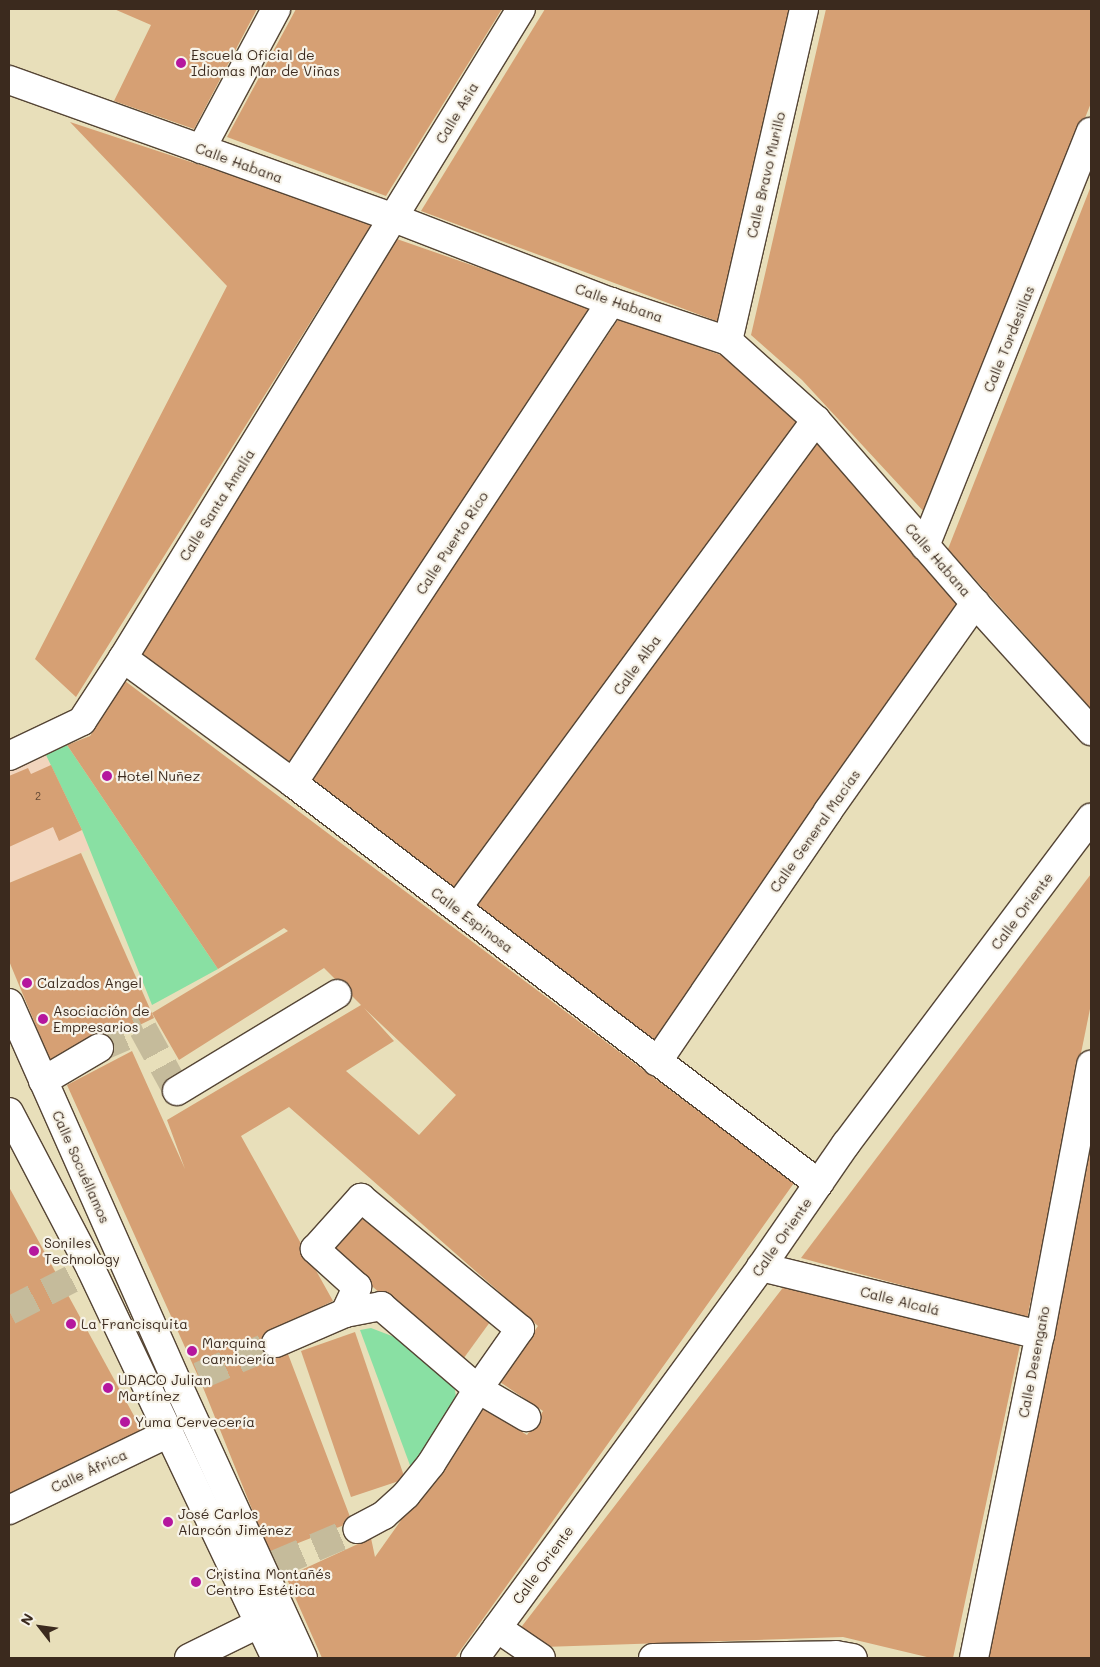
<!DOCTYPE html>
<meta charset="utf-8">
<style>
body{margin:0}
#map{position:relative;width:1100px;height:1667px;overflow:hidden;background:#e8dfba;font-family:Mali,sans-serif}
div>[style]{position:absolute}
.built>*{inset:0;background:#f2d5bd}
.green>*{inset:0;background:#89e0a3}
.building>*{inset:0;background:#d6a074}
.street-tunnel>*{height:28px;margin-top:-14px;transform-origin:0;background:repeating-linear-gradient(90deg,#c5bb9b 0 28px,transparent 0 42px)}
.roads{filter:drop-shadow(1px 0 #554535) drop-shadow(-1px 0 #554535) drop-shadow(0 1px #554535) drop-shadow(0 -1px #554535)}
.street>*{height:28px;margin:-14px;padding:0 14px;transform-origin:14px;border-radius:14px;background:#fff}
.dots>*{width:14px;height:14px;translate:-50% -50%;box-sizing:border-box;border:2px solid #f7f3e8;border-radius:50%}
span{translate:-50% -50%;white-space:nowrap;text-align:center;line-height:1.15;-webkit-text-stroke:4.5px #f7f3e8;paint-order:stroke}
.number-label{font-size:11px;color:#624834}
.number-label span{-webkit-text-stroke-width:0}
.poi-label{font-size:14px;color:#3b2a1e}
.left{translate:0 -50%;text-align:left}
.street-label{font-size:14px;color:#3b2a1e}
.frame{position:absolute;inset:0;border:10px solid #3b2a1e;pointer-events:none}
.north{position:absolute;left:15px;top:1602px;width:50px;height:50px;-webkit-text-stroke:4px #f7f3e8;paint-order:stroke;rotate:300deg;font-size:14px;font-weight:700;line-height:20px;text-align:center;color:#3b2a1e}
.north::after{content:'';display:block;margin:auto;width:18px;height:22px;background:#3b2a1e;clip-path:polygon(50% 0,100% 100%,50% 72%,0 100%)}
</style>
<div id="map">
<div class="built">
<i style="clip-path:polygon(46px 755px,90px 849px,9px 883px,9px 771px)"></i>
</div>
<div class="green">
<i style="clip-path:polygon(67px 745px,218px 969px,152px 1005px,82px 830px,46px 755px)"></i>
<i style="clip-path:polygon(371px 1328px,397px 1338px,430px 1359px,453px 1377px,456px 1397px,448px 1416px,411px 1468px,360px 1330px)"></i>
</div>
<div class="building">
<i style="clip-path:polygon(114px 9px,257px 9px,194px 129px,114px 101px,151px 25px)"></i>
<i style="clip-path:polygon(296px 9px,502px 9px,386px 196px,227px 137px)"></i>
<i style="clip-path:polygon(545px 9px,790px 9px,719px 322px,421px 211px)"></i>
<i style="clip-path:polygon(826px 9px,1091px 9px,1091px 103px,926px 514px,802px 380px,751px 335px)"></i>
<i style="clip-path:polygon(70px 122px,373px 222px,76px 697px,35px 659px,227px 286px)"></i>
<i style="clip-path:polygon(1091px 186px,1091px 709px,948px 549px)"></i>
<i style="clip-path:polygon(394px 238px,595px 308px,289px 767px,137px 657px)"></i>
<i style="clip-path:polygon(619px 318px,740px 362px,801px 423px,453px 889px,307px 783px)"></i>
<i style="clip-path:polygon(818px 441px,958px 604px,655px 1043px,473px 909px)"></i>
<i style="clip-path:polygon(evenodd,125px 681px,794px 1183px,455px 1658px,322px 1658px,286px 1577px,371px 1538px,375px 1557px,482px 1406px,527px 1435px,543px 1411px,500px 1382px,538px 1326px,289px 1107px,241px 1136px,333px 1301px,265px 1334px,277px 1358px,288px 1354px,352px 1522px,270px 1554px,202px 1385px,67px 1085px,132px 1051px,185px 1169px,167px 1120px,361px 1005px,324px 968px,179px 1060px,152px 1013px,288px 931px,284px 928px,218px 969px,67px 745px,90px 736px,125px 681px,364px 1008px,456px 1095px,419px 1135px,346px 1071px,394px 1041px,364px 1008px)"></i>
<i style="clip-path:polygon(51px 765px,82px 830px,59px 841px,53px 827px,9px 847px,9px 776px,28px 768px,31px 774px)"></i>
<i style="clip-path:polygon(81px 853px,154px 1018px,53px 1067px,9px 961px,9px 883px)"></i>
<i style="clip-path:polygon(1091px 874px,1091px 1004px,1027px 1319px,801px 1258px)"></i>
<i style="clip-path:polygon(1091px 1130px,1091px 1658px,983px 1658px)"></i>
<i style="clip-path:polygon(9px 1187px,145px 1436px,9px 1500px)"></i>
<i style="clip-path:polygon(358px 1208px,490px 1322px,461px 1362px,326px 1247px)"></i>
<i style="clip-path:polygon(785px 1285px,1020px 1345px,953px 1658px,931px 1658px,843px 1637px,543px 1647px,519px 1630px)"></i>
<i style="clip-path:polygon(355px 1332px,405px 1479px,351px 1497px,301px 1351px)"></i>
</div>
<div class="street-tunnel">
<i style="left:99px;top:1048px;width:48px;rotate:-23.4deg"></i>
<i style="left:143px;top:1029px;width:71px;rotate:61.3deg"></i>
<i style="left:9px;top:1311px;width:92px;rotate:-27.1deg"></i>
<i style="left:199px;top:1376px;width:84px;rotate:-23.2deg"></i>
<i style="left:276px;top:1564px;width:89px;rotate:-23.1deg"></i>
</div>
<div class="roads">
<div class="street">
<i style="left:9px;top:80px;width:409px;rotate:19.7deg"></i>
<i style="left:394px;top:218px;width:233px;rotate:21.2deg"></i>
<i style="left:611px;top:302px;width:123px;rotate:18.4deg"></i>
<i style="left:728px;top:341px;width:118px;rotate:41.9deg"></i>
<i style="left:816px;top:420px;width:242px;rotate:49deg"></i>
<i style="left:975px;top:603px;width:173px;rotate:47.8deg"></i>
<i style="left:201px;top:149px;width:159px;rotate:-61.8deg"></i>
<i style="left:728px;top:341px;width:341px;rotate:-77.1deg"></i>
<i style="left:925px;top:546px;width:446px;rotate:-68.2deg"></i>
<i style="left:123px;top:658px;width:211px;rotate:36.3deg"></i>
<i style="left:293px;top:783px;width:661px;rotate:37.32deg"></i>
<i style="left:9px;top:756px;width:81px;rotate:-25.6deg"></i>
<i style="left:82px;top:721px;width:75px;rotate:-56.9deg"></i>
<i style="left:123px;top:658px;width:761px;rotate:-58.48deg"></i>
<i style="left:293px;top:783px;width:577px;rotate:-56.53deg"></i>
<i style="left:457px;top:908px;width:606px;rotate:-53.66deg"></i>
<i style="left:9px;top:1003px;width:418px;rotate:66.1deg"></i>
<i style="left:178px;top:1385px;width:300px;rotate:65.4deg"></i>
<i style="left:657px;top:1062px;width:304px;rotate:-55.7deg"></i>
<i style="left:828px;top:811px;width:255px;rotate:-54.7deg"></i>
<i style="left:43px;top:1081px;width:65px;rotate:-30.5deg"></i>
<i style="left:177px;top:1091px;width:187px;rotate:-31.2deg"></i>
<i style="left:9px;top:1112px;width:177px;rotate:62.4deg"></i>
<i style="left:91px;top:1269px;width:431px;rotate:64.6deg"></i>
<i style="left:761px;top:1267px;width:287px;rotate:13.7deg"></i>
<i style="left:345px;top:1313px;width:29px;rotate:-65deg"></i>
<i style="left:357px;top:1287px;width:57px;rotate:-137.9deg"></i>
<i style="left:315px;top:1249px;width:69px;rotate:-48deg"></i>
<i style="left:361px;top:1198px;width:206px;rotate:39.5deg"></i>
<i style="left:520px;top:1329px;width:73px;rotate:125deg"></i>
<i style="left:478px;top:1389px;width:89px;rotate:122.1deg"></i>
<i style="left:431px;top:1464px;width:40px;rotate:129deg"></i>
<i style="left:406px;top:1495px;width:30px;rotate:138deg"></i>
<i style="left:384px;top:1515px;width:30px;rotate:152deg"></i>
<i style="left:276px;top:1343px;width:75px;rotate:-23.5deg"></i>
<i style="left:345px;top:1313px;width:37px;rotate:-11deg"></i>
<i style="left:381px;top:1306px;width:128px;rotate:40.6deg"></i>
<i style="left:478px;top:1389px;width:56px;rotate:30.3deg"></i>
<i style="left:9px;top:1510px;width:178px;rotate:-25.7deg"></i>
<i style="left:497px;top:1628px;width:53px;rotate:34.3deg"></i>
<i style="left:189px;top:1658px;width:79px;rotate:-26.2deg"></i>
<i style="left:475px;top:1658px;width:484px;rotate:-53.8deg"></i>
<i style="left:761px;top:1267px;width:150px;rotate:-55.4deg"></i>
<i style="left:846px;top:1144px;width:408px;rotate:-53.1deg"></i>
<i style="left:653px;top:1658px;width:183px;rotate:-0.9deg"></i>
<i style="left:836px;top:1655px;width:17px;rotate:10deg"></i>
<i style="left:974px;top:1658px;width:330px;rotate:-78.5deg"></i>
<i style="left:1040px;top:1335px;width:275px;rotate:-79.3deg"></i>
</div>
</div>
<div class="dots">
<i style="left:181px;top:63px;background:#b5179e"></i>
<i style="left:107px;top:776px;background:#b5179e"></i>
<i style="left:27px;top:983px;background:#b5179e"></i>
<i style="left:43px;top:1019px;background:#b5179e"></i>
<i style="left:34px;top:1251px;background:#b5179e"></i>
<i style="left:71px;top:1324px;background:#b5179e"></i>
<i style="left:192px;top:1351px;background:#b5179e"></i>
<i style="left:108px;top:1388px;background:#b5179e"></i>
<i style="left:125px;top:1422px;background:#b5179e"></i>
<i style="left:168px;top:1522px;background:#b5179e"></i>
<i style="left:196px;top:1582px;background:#b5179e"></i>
</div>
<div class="number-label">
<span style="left:38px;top:796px">2</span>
</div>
<div class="poi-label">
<span class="left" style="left:191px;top:63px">Escuela Oficial de<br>Idiomas Mar de Viñas</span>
<span class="left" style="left:117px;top:776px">Hotel Nuñez</span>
<span class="left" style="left:37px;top:983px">Calzados Angel</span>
<span class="left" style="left:53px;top:1019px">Asociación de<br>Empresarios</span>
<span class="left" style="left:44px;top:1251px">Soniles<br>Technology</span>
<span class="left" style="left:81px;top:1324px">La Francisquita</span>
<span class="left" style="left:202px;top:1351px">Marquina<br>carnicería</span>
<span class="left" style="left:118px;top:1388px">UDACO Julian<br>Martínez</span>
<span class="left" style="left:135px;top:1422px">Yuma Cervecería</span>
<span class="left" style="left:178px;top:1522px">José Carlos<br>Alarcón Jiménez</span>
<span class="left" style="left:206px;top:1582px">Cristina Montañés<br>Centro Estética</span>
</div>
<div class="street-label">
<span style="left:457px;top:113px;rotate:-59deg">Calle Asia</span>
<span style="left:239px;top:163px;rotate:20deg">Calle Habana</span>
<span style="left:766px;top:175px;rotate:-77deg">Calle Bravo Murillo</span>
<span style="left:619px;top:303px;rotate:19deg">Calle Habana</span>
<span style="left:1009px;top:339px;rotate:-68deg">Calle Tordesillas</span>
<span style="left:217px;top:505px;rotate:-58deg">Calle Santa Amalia</span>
<span style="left:452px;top:543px;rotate:-57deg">Calle Puerto Rico</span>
<span style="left:938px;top:560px;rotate:49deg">Calle Habana</span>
<span style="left:637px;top:665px;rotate:-54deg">Calle Alba</span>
<span style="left:815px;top:831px;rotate:-55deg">Calle General Macías</span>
<span style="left:1022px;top:911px;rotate:-53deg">Calle Oriente</span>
<span style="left:472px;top:920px;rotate:37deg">Calle Espinosa</span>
<span style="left:81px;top:1167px;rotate:66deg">Calle Socuéllamos</span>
<span style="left:782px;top:1237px;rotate:-55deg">Calle Oriente</span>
<span style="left:900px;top:1301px;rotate:14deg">Calle Alcalá</span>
<span style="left:1034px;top:1362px;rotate:-79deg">Calle Desengaño</span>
<span style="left:89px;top:1471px;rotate:-25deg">Calle África</span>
<span style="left:543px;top:1565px;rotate:-54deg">Calle Oriente</span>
</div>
<div class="frame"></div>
<div class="north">N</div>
</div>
